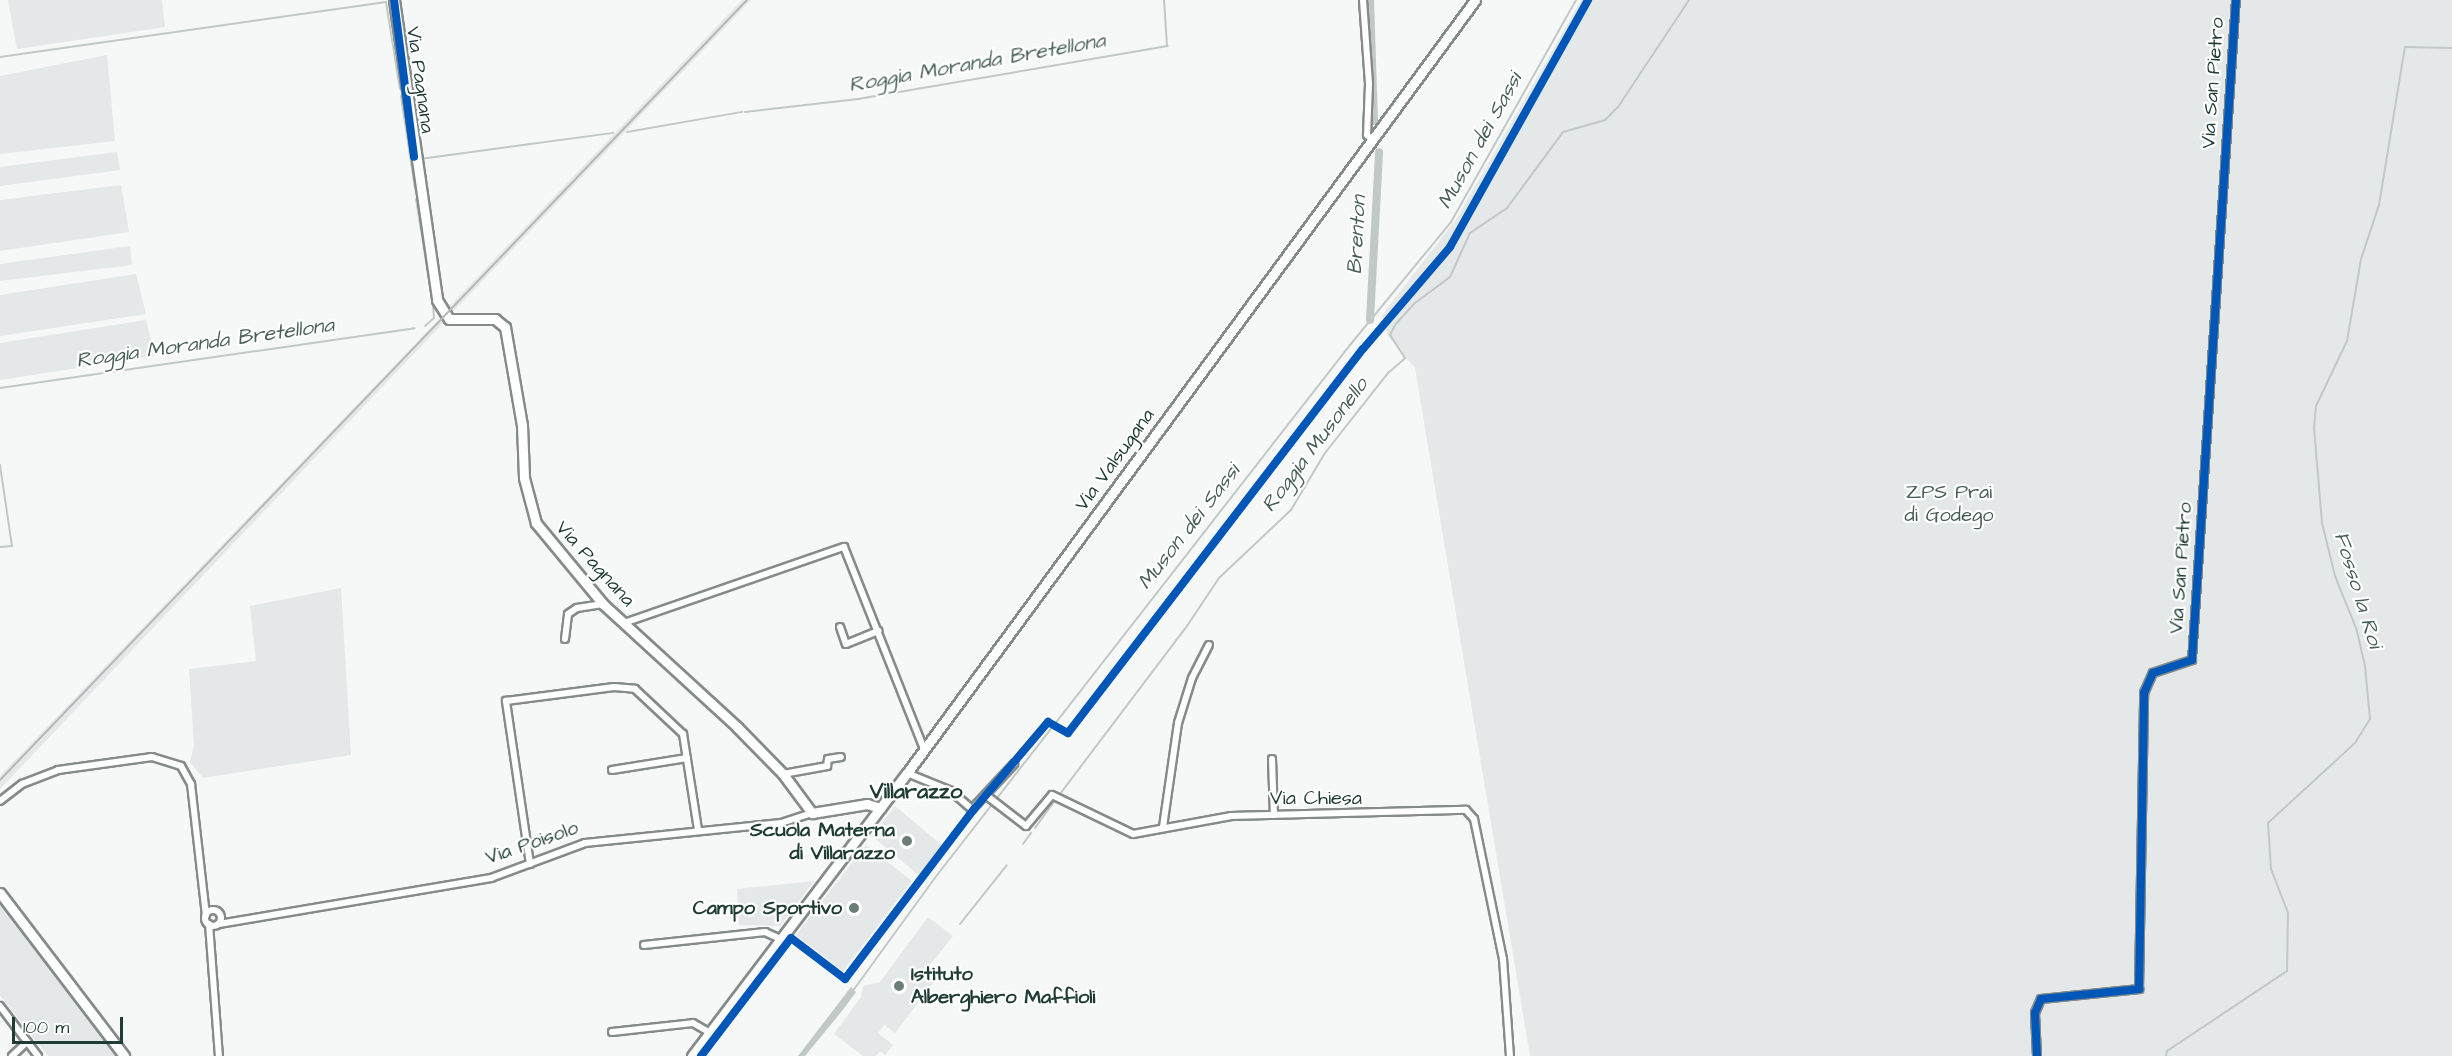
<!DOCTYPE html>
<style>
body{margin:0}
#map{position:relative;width:2452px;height:1056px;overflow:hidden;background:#f6f7f7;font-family:"Architects Daughter",sans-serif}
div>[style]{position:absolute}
.built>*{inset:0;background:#e5e8e8}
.green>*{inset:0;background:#e4e8e8}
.water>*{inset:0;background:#c1c9c6}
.stream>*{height:2px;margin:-1px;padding:0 1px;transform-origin:1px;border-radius:1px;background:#c1c9c6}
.canal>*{height:8px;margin:-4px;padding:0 4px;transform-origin:4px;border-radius:4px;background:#c1c9c6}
.roads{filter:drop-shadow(2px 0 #858b8a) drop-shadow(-2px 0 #858b8a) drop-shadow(0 2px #858b8a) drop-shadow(0 -2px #858b8a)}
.street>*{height:6px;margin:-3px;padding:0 3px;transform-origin:3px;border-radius:3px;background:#fefefe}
.street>.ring{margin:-3px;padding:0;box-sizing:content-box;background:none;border:6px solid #fefefe;border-radius:50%}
.secondary>*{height:9px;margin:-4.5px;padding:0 4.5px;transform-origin:4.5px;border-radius:4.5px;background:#fefefe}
.primary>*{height:9px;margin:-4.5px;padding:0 4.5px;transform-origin:4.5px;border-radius:4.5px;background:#fefefe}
.rail>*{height:2px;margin:-1px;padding:0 1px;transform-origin:1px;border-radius:1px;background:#b5b8b7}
.cycleway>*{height:8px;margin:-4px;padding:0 4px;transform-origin:4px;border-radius:4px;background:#0057b8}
.dots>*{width:16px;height:16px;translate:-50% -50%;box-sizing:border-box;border:3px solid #fff;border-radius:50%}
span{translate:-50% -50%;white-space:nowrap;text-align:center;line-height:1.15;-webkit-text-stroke:4.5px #fff;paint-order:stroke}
.street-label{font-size:20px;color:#1f3d34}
.park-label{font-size:20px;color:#445d55}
.poi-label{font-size:20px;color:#1f3d34;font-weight:700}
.right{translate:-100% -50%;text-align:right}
.left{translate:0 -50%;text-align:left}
.water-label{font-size:21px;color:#49615a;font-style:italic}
.quarter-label{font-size:22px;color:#1f3d34;font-weight:700}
.scale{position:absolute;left:12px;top:1017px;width:111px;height:27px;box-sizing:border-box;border:3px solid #1f3d34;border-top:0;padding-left:8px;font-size:18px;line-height:21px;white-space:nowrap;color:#1f3d34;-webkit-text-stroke:4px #fff;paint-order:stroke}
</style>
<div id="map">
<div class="built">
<i style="clip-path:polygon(742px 0,751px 0,450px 315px,445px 311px)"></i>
<i style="clip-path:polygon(1585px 0,1678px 0,1559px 109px,1542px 107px,1546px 79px,1540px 78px)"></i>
<i style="clip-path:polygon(442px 316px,446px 320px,0 789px,0 776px)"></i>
<i style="clip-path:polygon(341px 588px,351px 755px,203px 778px,190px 762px,194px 745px,189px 669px,256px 661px,250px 606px)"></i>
<i style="clip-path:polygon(895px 806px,944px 847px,921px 877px,872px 836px)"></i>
<i style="clip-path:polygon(814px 881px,780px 926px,739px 925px,737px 889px)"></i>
<i style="clip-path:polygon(928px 917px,953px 936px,926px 970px,936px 979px,895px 1033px,884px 1025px,878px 1033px,893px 1045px,885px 1055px,880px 1051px,876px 1056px,863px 1056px,834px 1034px,861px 997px,863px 986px,880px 982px)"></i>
</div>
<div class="green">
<i style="clip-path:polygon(8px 0,162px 0,165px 27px,17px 49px)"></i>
<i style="clip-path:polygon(1581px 0,1585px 0,1540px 77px,1546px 79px,1543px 107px,1547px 107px,1615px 0,2452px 0,2452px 1056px,1530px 1056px,1415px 368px,1388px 336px,1382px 315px,1457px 218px)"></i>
<i style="clip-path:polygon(107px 55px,115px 141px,0 154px,0 76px)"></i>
<i style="clip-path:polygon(117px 152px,120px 170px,0 186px,0 167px)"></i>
<i style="clip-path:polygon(121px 185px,129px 232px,0 251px,0 200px)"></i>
<i style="clip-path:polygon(130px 246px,132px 265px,0 281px,0 264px)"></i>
<i style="clip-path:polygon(136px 274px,146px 314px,0 336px,0 295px)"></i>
<i style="clip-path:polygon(146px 320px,155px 356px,0 380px,0 343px)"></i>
<i style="clip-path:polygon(866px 845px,912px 881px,843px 971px,796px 935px)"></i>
<i style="clip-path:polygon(0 902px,116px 1056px,48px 1056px,6px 1003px,0 995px)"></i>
</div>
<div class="water">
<i style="clip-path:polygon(851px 987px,856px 992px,842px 1011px,805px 1056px,798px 1056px)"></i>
</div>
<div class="stream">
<i style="left:0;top:57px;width:390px;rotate:-8.1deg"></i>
<i style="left:386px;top:2px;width:88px;rotate:80.9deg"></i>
<i style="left:401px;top:96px;width:94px;rotate:81.4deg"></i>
<i style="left:745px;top:112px;width:114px;rotate:-6.6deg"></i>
<i style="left:858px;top:99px;width:314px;rotate:-9.7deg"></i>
<i style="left:1167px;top:46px;width:46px;rotate:-93.7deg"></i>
<i style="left:627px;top:132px;width:117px;rotate:-9.9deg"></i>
<i style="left:420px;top:159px;width:195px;rotate:-7.7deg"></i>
<i style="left:416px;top:199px;width:95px;rotate:80.9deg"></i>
<i style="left:425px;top:326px;width:12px;rotate:-42deg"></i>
<i style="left:434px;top:318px;width:14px;rotate:-94deg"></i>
<i style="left:0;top:388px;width:419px;rotate:-8.2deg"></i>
<i style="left:0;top:465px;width:82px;rotate:81.6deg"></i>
<i style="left:12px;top:546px;width:12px;rotate:175deg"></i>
<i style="left:1060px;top:794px;width:211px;rotate:-52.9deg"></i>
<i style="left:1187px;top:626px;width:58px;rotate:-56.3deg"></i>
<i style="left:1219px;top:578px;width:99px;rotate:-43.4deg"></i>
<i style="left:1291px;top:510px;width:66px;rotate:-59.2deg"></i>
<i style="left:1325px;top:453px;width:102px;rotate:-51.8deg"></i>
<i style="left:1388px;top:373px;width:23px;rotate:-41deg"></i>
<i style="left:1405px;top:358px;width:27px;rotate:-123deg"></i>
<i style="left:1390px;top:335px;width:11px;rotate:-63deg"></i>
<i style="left:1395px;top:325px;width:30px;rotate:-48deg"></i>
<i style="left:1415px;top:303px;width:44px;rotate:-36.6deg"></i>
<i style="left:1450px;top:277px;width:48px;rotate:-65.6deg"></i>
<i style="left:1470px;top:233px;width:45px;rotate:-34deg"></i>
<i style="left:1507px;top:208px;width:94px;rotate:-53.6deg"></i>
<i style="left:1563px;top:132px;width:44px;rotate:-15.9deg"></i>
<i style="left:1605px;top:120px;width:18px;rotate:-45deg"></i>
<i style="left:1618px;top:107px;width:128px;rotate:-56.4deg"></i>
<i style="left:1035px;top:828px;width:34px;rotate:-54deg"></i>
<i style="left:1023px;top:844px;width:14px;rotate:-54deg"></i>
<i style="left:960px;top:924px;width:75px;rotate:-51.5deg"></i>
<i style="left:852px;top:992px;width:140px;rotate:-54deg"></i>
<i style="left:934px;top:879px;width:677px;rotate:-52.08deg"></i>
<i style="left:1350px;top:345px;width:159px;rotate:-50.6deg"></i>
<i style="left:1451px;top:222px;width:255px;rotate:-60.6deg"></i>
<i style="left:2166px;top:1056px;width:5px;rotate:-79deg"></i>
<i style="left:2167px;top:1051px;width:144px;rotate:-33.7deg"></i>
<i style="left:2287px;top:971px;width:58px;rotate:-89deg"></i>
<i style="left:2288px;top:913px;width:47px;rotate:-111.1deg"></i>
<i style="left:2271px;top:869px;width:46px;rotate:-93.7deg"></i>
<i style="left:2268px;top:823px;width:118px;rotate:-42.6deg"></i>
<i style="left:2355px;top:743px;width:28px;rotate:-58deg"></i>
<i style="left:2370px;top:719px;width:53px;rotate:-95.4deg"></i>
<i style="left:2365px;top:666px;width:39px;rotate:-103deg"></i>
<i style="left:2356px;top:628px;width:56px;rotate:-112deg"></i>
<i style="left:2335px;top:576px;width:55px;rotate:-103.8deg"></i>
<i style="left:2322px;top:523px;width:95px;rotate:-94.8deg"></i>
<i style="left:2314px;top:428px;width:22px;rotate:-85deg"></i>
<i style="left:2316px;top:406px;width:72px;rotate:-64.5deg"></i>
<i style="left:2347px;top:341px;width:83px;rotate:-80.3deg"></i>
<i style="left:2361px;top:259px;width:57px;rotate:-71.6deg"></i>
<i style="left:2379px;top:205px;width:160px;rotate:-80.7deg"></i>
<i style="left:2405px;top:47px;width:47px;rotate:1.2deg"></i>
</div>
<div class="canal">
<i style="left:1370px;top:0;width:121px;rotate:88.1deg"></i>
<i style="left:1370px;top:320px;width:168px;rotate:-86.9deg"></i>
</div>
<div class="roads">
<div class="street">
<i style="left:1363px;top:0;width:84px;rotate:85.9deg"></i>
<i style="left:1369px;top:84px;width:51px;rotate:92.2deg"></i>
<i style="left:1367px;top:135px;width:7px;rotate:45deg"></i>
<i style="left:624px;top:623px;width:233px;rotate:-19.1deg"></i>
<i style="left:844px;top:547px;width:217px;rotate:68.4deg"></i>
<i style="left:840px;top:627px;width:18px;rotate:71deg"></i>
<i style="left:846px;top:644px;width:35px;rotate:-22deg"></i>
<i style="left:565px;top:639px;width:25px;rotate:-83deg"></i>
<i style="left:568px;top:614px;width:11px;rotate:-34deg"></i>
<i style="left:577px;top:608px;width:26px;rotate:-9deg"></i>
<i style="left:1272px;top:759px;width:56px;rotate:88deg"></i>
<i style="left:612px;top:770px;width:76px;rotate:-9.1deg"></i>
<i style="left:907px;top:773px;width:48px;rotate:22.2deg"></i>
<i style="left:951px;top:791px;width:28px;rotate:41deg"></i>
<i style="left:972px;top:809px;width:62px;rotate:-47deg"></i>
<i style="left:783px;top:774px;width:45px;rotate:-10.3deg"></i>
<i style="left:827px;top:766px;width:7px;rotate:-82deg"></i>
<i style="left:828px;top:759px;width:13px;rotate:-9deg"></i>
<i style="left:987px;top:796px;width:49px;rotate:37.6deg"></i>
<i style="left:1026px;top:826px;width:40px;rotate:-50deg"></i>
<i style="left:1052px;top:795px;width:90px;rotate:25.7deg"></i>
<i style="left:1133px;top:834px;width:100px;rotate:-10.4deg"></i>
<i style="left:1231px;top:816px;width:235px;rotate:-1.5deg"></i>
<i style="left:1466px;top:810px;width:12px;rotate:48deg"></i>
<i style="left:1474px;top:819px;width:143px;rotate:78.3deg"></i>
<i style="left:1503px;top:959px;width:97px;rotate:85.9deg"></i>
<i style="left:0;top:801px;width:28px;rotate:-38deg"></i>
<i style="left:22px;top:784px;width:39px;rotate:-21deg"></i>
<i style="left:58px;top:770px;width:95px;rotate:-7.9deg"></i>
<i style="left:152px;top:757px;width:30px;rotate:17deg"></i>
<i style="left:181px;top:766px;width:21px;rotate:61deg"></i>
<i style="left:191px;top:784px;width:132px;rotate:83.5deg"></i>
<i style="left:1163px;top:827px;width:105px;rotate:-81.8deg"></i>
<i style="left:1178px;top:723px;width:47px;rotate:-72.7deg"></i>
<i style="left:1192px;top:678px;width:37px;rotate:-63deg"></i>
<i style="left:530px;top:864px;width:165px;rotate:-98.4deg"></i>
<i style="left:506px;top:701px;width:109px;rotate:-7.4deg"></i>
<i style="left:614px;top:687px;width:21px;rotate:5deg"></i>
<i style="left:635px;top:689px;width:66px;rotate:43.2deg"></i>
<i style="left:683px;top:734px;width:97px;rotate:81.1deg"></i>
<i class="ring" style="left:205px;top:910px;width:10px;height:10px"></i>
<i style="left:209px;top:924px;width:132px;rotate:85.7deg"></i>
<i style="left:219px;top:924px;width:276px;rotate:-9.6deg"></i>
<i style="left:491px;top:878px;width:100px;rotate:-20.4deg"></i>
<i style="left:585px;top:843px;width:197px;rotate:-5.8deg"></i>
<i style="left:781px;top:823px;width:33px;rotate:-18deg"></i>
<i style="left:644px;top:945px;width:122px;rotate:-6.1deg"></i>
<i style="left:765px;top:932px;width:17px;rotate:24deg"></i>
<i style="left:0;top:1006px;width:63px;rotate:52.8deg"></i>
<i style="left:612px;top:1032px;width:81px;rotate:-6.3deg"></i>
<i style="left:693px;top:1023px;width:20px;rotate:30deg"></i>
<i style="left:12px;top:1056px;width:21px;rotate:-43deg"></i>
<i style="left:2037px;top:1056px;width:43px;rotate:-92.7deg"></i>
<i style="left:2035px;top:1013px;width:15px;rotate:-67deg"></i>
<i style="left:2041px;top:999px;width:99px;rotate:-5.8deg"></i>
<i style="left:2139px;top:989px;width:296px;rotate:-89deg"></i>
<i style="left:2144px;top:693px;width:22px;rotate:-66deg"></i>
<i style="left:2153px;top:673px;width:41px;rotate:-18.4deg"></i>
<i style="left:2192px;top:660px;width:661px;rotate:-86.19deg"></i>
</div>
<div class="secondary">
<i style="left:394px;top:0;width:303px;rotate:81.8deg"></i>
<i style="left:437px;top:300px;width:22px;rotate:58deg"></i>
<i style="left:449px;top:319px;width:46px"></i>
<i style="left:495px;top:319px;width:13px;rotate:39deg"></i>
<i style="left:505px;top:327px;width:99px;rotate:80.2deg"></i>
<i style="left:522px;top:425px;width:53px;rotate:87.8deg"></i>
<i style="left:524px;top:478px;width:47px;rotate:75.1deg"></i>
<i style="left:536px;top:523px;width:105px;rotate:50.4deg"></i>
<i style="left:603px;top:604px;width:182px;rotate:42.5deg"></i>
<i style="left:737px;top:727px;width:66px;rotate:45.6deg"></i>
<i style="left:783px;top:774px;width:49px;rotate:53.4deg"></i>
<i style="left:812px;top:813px;width:56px;rotate:-9.3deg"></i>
<i style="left:867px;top:804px;width:14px;rotate:17deg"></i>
</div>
<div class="primary">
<i style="left:0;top:893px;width:205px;rotate:52.7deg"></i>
<i style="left:692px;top:1056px;width:355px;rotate:-52.8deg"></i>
<i style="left:907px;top:773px;width:959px;rotate:-53.69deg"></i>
</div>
</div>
<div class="rail">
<i style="left:0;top:780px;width:1080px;rotate:-46.24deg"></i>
</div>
<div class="cycleway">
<i style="left:394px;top:0;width:158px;rotate:82.7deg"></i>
<i style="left:701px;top:1056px;width:148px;rotate:-52.7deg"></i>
<i style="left:791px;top:938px;width:68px;rotate:37.2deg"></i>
<i style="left:845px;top:979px;width:215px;rotate:-52.8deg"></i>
<i style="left:975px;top:808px;width:113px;rotate:-49.7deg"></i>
<i style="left:1048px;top:722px;width:23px;rotate:29deg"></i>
<i style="left:1068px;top:733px;width:484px;rotate:-52.5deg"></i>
<i style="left:1363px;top:349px;width:134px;rotate:-49.5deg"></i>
<i style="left:1450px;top:247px;width:283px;rotate:-60.8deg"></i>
<i style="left:2037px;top:1056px;width:43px;rotate:-92.7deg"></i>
<i style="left:2035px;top:1013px;width:15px;rotate:-67deg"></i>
<i style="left:2041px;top:999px;width:99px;rotate:-5.8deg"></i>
<i style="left:2139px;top:989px;width:296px;rotate:-89deg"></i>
<i style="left:2144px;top:693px;width:22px;rotate:-66deg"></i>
<i style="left:2153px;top:673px;width:41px;rotate:-18.4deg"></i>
<i style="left:2192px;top:660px;width:661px;rotate:-86.19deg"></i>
</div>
<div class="dots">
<i style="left:907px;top:841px;background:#6a7e78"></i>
<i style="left:854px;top:908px;background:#6a7e78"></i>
<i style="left:899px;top:986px;background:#6a7e78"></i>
</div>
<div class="street-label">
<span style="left:420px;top:80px;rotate:82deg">Via Pagnana</span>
<span style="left:2213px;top:83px;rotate:-86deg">Via San Pietro</span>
<span style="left:1115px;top:460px;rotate:-54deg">Via Valsugana</span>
<span style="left:595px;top:564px;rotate:48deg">Via Pagnana</span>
<span style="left:2181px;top:568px;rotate:-86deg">Via San Pietro</span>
<span style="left:1316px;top:798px">Via Chiesa</span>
<span style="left:532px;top:843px;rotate:-19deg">Via Poisolo</span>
</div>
<div class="park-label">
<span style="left:1949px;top:504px">ZPS Prai<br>di Godego</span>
</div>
<div class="poi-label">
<span class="right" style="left:895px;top:842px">Scuola Materna<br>di Villarazzo</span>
<span class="right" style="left:842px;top:908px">Campo Sportivo</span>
<span class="left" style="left:911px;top:986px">Istituto<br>Alberghiero Maffioli</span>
</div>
<div class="water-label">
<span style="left:977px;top:63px;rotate:-10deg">Roggia Moranda Bretellona</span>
<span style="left:1480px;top:141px;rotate:-61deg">Muson dei Sassi</span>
<span style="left:1357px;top:235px;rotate:-87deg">Brenton</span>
<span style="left:205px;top:343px;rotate:-8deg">Roggia Moranda Bretellona</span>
<span style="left:1315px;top:445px;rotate:-53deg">Roggia Musonello</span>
<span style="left:1189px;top:527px;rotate:-52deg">Muson dei Sassi</span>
<span style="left:2358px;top:590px;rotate:73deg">Fosso la Roi</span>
</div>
<div class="quarter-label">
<span style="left:916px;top:792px">Villarazzo</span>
</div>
<div class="scale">100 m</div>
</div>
